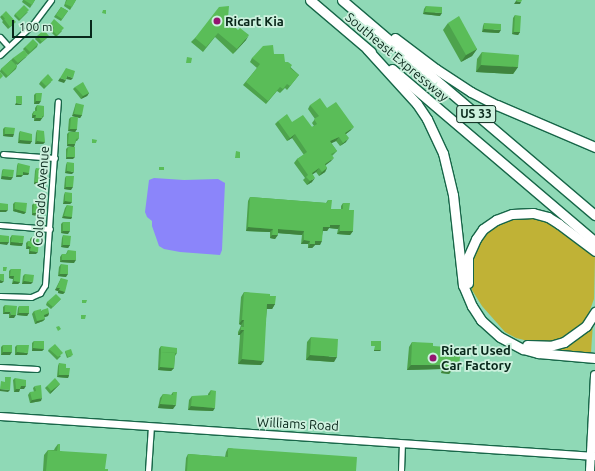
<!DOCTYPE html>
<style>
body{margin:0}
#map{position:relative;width:595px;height:471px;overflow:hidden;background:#8fd9b6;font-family:Ubuntu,sans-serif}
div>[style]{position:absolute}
.green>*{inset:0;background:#c0b236}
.water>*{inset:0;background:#8b85fa}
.roads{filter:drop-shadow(1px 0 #176648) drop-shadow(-1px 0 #176648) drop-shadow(0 1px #176648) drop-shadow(0 -1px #176648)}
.street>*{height:5px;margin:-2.5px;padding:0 2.5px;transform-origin:2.5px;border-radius:2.5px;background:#fff}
.secondary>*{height:7px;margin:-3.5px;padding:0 3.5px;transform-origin:3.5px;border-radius:3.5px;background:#fff}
.primary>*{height:8px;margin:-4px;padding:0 4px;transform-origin:4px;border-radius:4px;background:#fff}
.highway>*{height:9px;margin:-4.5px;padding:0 4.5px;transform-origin:4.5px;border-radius:4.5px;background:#fff}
.wall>*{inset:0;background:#4da34c}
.shaded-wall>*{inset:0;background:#3f843e}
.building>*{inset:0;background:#5abd58}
.dots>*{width:11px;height:11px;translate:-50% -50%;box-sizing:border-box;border:2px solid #cdf1de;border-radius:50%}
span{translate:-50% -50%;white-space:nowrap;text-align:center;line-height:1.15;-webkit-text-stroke:3.5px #cdf1de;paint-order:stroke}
.shield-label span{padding:1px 3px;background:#cdf1de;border:1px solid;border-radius:3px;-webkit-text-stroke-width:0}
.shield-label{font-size:12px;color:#08271a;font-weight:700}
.poi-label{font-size:13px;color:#08271a;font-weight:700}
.left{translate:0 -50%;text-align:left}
.street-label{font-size:13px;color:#08271a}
.scale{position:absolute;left:12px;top:20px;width:80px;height:18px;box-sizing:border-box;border:2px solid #08271a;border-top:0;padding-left:5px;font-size:12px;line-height:14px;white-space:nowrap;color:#08271a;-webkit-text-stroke:3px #cdf1de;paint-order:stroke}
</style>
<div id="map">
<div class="green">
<i style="clip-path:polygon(519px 215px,546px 219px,595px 256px,594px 299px,587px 318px,573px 333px,554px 341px,532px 342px,516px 338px,505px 332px,482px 306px,472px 290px,470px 270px,474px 250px,481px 236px,498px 222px)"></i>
<i style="clip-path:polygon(593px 322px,591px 353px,550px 352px)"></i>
</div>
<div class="water">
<i style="clip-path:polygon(154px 178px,184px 180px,218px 179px,225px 183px,222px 250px,220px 255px,180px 252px,164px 249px,159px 246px,152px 226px,152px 221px,147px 217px,145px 212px,149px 180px)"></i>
</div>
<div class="roads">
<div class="street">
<i style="left:0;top:37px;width:13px;rotate:48deg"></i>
<i style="left:0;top:55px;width:45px;rotate:-43.2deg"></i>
<i style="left:33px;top:24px;width:30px;rotate:-53deg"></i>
<i style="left:3px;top:154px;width:52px;rotate:4.4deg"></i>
<i style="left:0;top:225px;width:50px;rotate:4.6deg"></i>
<i style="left:0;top:296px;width:31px;rotate:2deg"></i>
<i style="left:31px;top:297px;width:10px;rotate:-24deg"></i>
<i style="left:40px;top:293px;width:9px;rotate:-58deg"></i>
<i style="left:45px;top:285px;width:184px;rotate:-86deg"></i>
<i style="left:0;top:367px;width:37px;rotate:3deg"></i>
<i style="left:148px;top:471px;width:45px;rotate:-86.2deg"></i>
<i style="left:401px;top:471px;width:28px;rotate:-88deg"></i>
</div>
<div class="secondary">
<i style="left:0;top:416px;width:596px;rotate:3.85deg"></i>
</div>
<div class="primary">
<i style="left:590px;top:471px;width:96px;rotate:-87deg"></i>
</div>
<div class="highway">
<i style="left:310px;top:0;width:80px;rotate:40.4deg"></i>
<i style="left:342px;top:0;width:332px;rotate:40.4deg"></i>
<i style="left:395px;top:38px;width:51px;rotate:37.1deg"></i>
<i style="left:436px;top:69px;width:42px;rotate:33.3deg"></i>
<i style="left:471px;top:92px;width:29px;rotate:27deg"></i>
<i style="left:497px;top:105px;width:107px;rotate:23.2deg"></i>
<i style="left:367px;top:49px;width:74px;rotate:47.7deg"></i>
<i style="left:417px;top:104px;width:18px;rotate:56deg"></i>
<i style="left:427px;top:119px;width:38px;rotate:65deg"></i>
<i style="left:443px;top:153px;width:43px;rotate:76.6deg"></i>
<i style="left:453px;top:195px;width:91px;rotate:83.7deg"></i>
<i style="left:463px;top:285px;width:23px;rotate:67deg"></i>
<i style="left:472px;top:306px;width:17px;rotate:57deg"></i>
<i style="left:481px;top:320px;width:25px;rotate:42deg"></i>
<i style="left:500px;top:337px;width:26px;rotate:28deg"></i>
<i style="left:523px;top:349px;width:16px;rotate:15deg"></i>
<i style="left:538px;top:353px;width:57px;rotate:5deg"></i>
<i style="left:392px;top:69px;width:267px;rotate:40.4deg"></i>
<i style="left:468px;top:283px;width:26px;rotate:-90deg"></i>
<i style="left:468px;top:257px;width:20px;rotate:-66deg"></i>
<i style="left:476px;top:239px;width:12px;rotate:-55deg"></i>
<i style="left:483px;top:229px;width:16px;rotate:-35deg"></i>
<i style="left:496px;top:220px;width:17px;rotate:-21deg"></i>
<i style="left:512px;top:214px;width:21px;rotate:-3deg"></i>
<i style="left:533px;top:213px;width:16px;rotate:15deg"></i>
<i style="left:548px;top:217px;width:13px;rotate:32deg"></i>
<i style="left:559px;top:224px;width:45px;rotate:36.9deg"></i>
<i style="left:527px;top:345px;width:23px;rotate:2deg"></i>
<i style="left:550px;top:346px;width:15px;rotate:-16deg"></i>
<i style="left:564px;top:342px;width:27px;rotate:-36deg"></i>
<i style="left:586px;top:326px;width:17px;rotate:-57deg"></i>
</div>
</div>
<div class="wall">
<i style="clip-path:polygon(23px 0,35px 0,30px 8px,22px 2px)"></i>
<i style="clip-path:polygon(66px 0,76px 0,70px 10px,64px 6px)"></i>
<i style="clip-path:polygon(426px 6px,440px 16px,423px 14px,424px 9px)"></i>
<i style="clip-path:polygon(61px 7px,68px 11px,61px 21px,54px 17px)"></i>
<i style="clip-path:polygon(28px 12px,19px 21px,14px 16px,15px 14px)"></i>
<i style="clip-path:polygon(2px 15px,14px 24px,8px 29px,2px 22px,3px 21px,0 17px)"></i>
<i style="clip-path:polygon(515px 15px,520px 32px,518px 35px,512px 34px,513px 18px)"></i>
<i style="clip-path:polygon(228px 18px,229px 22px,246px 40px,233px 54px,215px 37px,203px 52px,191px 42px,195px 38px)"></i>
<i style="clip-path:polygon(51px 23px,62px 31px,56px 37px,51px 32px,52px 30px,49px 26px)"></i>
<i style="clip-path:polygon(448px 23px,477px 49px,472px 56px,461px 62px,443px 30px)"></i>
<i style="clip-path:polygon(484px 23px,499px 33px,482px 32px,483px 26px)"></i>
<i style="clip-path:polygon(37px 36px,47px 38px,40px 44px,35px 39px)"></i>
<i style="clip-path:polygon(38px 44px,37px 47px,28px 55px,23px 49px,25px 47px)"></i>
<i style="clip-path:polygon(482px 52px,518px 67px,513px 74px,476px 72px,477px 59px)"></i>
<i style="clip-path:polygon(274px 54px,285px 62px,299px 75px,287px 90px,285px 88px,280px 93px,277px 91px,266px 104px,243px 85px,257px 68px,250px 62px,252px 58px)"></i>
<i style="clip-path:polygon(26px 57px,16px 65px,17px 66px,16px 69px,6px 78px,0 72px,0 71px,1px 69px,11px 60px,13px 58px)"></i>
<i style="clip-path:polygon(41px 81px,51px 82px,44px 89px,39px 84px)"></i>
<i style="clip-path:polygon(75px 87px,89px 93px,87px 96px,81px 99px,73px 89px)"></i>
<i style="clip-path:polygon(36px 93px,39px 104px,34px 104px,34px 95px)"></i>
<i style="clip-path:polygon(76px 103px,82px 115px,80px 118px,72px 116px,75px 106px)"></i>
<i style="clip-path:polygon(37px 105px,44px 116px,40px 121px,34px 121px,34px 118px,32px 118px,32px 114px,34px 111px,35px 111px,35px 108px)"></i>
<i style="clip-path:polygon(310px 105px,327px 108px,351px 130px,346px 134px,346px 142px,340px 146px,336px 141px,331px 143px,337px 151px,332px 156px,331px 161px,325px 165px,327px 168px,325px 172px,319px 176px,316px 172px,312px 174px,312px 182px,307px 185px,303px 180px,305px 178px,294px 163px,297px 159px,304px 155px,292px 138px,287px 141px,275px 124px,278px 121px,292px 122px,312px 127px,314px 126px,312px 123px,315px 119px,308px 109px)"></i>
<i style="clip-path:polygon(71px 117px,77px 129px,75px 132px,68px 131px,69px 119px)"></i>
<i style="clip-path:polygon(5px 127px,13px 137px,3px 136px,3px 129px)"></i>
<i style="clip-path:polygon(37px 130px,45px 142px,43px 144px,35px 144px,36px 133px)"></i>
<i style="clip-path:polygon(20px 131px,32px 141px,30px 144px,18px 143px,19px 133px)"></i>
<i style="clip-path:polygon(69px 132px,79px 138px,77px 141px,76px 141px,74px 147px,67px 146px,67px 134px)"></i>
<i style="clip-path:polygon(68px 147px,73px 159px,66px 159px,66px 149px)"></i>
<i style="clip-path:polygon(67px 162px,72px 174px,65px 173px,66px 165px)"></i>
<i style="clip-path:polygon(18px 163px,29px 173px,28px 175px,23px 175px,21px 177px,16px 177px,17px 166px)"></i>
<i style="clip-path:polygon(36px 168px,42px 182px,41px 185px,34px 184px,35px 171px)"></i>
<i style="clip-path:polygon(3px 169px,11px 180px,1px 179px,2px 171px)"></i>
<i style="clip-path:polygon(66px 176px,71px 190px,64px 189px,65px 178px)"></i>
<i style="clip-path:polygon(65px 192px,72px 202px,70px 204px,63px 204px,64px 195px)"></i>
<i style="clip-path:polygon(250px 197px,326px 203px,328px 200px,331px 209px,341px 209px,341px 206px,343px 203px,349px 210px,353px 231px,350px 235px,337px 234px,338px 229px,329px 228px,327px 231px,323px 231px,320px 245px,315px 245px,312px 248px,308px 248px,308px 244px,301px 244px,302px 235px,278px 233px,275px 239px,270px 238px,270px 232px,246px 231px,248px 201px)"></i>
<i style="clip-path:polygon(15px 202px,26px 212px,24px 214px,13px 211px,13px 204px)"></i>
<i style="clip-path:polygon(34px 203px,41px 213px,39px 216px,32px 215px,32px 205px)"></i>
<i style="clip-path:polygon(67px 205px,72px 217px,71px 219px,62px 218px,65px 208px)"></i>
<i style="clip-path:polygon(63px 222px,68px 234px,61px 233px,61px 224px)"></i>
<i style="clip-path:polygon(12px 235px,22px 246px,10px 245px,10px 238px)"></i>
<i style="clip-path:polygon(63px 235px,70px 245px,68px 248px,61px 247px,62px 238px)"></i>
<i style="clip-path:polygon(32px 237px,36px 254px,29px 254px,29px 249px,26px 249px,26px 243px,28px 241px,30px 241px,30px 239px)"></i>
<i style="clip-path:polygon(68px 250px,74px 263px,60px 262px,60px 257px,62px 254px,66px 254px)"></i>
<i style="clip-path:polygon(61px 264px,66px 277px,58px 276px,59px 267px)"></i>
<i style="clip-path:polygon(11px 269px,20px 282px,18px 284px,12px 284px,13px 279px,9px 278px,9px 271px)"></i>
<i style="clip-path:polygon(25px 274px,31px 284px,22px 284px,23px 276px)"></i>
<i style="clip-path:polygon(61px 278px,65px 292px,63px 294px,58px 293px,58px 291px,55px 290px)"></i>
<i style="clip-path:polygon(244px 292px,270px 296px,275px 304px,272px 309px,267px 309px,261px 365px,238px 364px,240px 335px,238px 335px,238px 332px,240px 328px,241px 325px,239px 324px,241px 297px)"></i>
<i style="clip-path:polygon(61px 299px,51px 309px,46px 305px,47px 302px)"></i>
<i style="clip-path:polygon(5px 305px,14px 318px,9px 318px,9px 314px,3px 314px,3px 307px)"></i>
<i style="clip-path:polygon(19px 306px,29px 313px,27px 316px,17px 315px,18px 308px)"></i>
<i style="clip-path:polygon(42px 310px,49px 313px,48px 316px,44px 317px,45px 319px,43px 321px,35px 324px,32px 314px,34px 311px,42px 311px)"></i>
<i style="clip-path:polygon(311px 337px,334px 362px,306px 360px,307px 342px)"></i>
<i style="clip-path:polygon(34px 341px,44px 349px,42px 351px,32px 351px,32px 343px)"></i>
<i style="clip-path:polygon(412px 342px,433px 346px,456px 370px,452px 370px,449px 374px,441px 373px,442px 369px,407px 370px,409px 347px)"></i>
<i style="clip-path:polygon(3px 345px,10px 355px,1px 355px,1px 347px)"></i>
<i style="clip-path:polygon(17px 345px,27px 355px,15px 355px,15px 347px)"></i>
<i style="clip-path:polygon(161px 346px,177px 353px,175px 356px,174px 368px,171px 371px,158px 370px,159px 349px)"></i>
<i style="clip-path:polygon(49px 349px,61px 356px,57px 360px,48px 351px)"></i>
<i style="clip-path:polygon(65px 351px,72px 356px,67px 358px,65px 352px)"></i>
<i style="clip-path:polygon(59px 363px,66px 368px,69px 375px,68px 378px,57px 377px,58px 366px)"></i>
<i style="clip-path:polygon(15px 378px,24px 389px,20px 389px,19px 392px,14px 392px,13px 380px)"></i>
<i style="clip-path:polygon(60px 384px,50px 394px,45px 388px,47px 386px)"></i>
<i style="clip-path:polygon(35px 386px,41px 401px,30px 403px,28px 395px,30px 392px,34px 392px,33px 388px)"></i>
<i style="clip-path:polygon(211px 390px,213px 411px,188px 410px,189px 400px,192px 396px,208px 396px,208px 394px)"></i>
<i style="clip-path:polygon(173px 392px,173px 409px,158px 408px,160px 398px,163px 394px,171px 395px)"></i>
<i style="clip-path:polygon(58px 444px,60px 451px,105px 469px,108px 471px,43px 471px,44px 455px,48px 450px,54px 450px,55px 448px)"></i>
<i style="clip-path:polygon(228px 448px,356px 471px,185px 471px,186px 458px,188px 454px,225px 457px,226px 452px)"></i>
</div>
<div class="shaded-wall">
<i style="clip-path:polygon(516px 1px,521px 2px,520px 4px,514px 4px)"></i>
<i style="clip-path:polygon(425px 12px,442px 13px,440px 16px,423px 14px)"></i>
<i style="clip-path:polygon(484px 29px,501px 30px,499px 33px,482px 32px)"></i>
<i style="clip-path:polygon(514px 32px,520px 32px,518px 35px,512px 34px)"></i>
<i style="clip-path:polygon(249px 35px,246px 40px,233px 54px,237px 49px)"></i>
<i style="clip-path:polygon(477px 49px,472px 56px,461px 62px,466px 55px)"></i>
<i style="clip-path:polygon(28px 55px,26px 57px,16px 66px,18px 63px)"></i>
<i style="clip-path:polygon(481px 65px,518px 67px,513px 74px,476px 72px)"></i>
<i style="clip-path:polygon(67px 76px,73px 78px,71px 80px,66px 79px)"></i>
<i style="clip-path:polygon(60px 78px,66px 80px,64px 83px,58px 81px)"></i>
<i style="clip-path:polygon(89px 93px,87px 96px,81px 99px,83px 96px)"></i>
<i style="clip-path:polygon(36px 101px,41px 101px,39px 104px,34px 104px)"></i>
<i style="clip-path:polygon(16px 103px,22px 104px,21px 105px,15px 105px)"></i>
<i style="clip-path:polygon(74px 114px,82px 115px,80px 118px,72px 116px)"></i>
<i style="clip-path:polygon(33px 115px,36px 115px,34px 118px,32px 118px)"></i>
<i style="clip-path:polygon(36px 118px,42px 118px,40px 121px,34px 121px)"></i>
<i style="clip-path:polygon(354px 127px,351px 130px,342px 137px,345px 133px)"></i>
<i style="clip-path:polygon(70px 129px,77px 129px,75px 132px,68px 131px)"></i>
<i style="clip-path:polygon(5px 134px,14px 134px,13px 137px,3px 136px)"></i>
<i style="clip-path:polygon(295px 134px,292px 138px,287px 141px,290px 138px)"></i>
<i style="clip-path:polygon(339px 137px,336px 141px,328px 145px,330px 141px)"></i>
<i style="clip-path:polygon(349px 138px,346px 142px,340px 146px,343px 143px)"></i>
<i style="clip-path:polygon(20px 140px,32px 141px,30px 144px,18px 143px)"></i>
<i style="clip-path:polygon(37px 141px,45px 142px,43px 144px,35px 144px)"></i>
<i style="clip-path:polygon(68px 144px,75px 144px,74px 147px,67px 146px)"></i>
<i style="clip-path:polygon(67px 157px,75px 157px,73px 159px,66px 159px)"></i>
<i style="clip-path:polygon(334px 158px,331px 161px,322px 168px,325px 164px)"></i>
<i style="clip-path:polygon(319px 168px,316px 172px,309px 177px,312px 173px)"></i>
<i style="clip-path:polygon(327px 168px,325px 172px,319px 176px,322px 172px)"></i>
<i style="clip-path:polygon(67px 171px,74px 172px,72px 174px,65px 173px)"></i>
<i style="clip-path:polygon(23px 172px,29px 173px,28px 175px,22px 175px)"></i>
<i style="clip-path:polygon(17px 175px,23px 175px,21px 177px,16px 177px)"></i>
<i style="clip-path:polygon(2px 176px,13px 177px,11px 180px,1px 179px)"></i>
<i style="clip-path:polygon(315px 178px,312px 182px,307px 185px,310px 181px)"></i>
<i style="clip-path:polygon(35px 182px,42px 182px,41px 185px,34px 184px)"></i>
<i style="clip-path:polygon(66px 187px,73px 187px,71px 190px,64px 189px)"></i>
<i style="clip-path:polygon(65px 201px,72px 202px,70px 204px,63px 204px)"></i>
<i style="clip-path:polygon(15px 209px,26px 212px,24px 214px,13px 211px)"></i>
<i style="clip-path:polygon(0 210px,8px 210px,6px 212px,0 212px)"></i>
<i style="clip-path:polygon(33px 213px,41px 213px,39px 216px,32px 215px)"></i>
<i style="clip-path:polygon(64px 216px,72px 217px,71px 219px,62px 218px)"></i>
<i style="clip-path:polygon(330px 225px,340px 225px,338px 229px,329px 228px,327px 231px,320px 231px,323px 227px)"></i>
<i style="clip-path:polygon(248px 227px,273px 229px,270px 232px,246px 231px)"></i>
<i style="clip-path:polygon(278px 229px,304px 231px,302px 235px,276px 233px)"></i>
<i style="clip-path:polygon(63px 231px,70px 231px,68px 234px,61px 233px)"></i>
<i style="clip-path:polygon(340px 231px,353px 231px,350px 235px,337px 234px)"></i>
<i style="clip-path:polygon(272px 235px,278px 235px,275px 239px,270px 238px)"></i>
<i style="clip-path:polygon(304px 240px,310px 241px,308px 244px,301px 244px)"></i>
<i style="clip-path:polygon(315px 241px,322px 241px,320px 245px,315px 245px,312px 248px,308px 248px,310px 244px)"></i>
<i style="clip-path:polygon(0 242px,9px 242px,7px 245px,0 244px)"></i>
<i style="clip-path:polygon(11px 242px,23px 243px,22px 246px,10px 245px)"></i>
<i style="clip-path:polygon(63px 245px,70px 245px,68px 248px,61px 247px)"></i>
<i style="clip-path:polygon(28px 246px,31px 247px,29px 249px,26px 249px)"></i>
<i style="clip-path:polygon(30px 251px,38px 252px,36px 254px,29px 254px)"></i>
<i style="clip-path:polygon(62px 260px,76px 260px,74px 263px,60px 262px)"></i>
<i style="clip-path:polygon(60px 274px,68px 274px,66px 277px,58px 276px)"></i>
<i style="clip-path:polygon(10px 276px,14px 276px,13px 279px,9px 278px)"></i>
<i style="clip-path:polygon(0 280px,4px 281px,2px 283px,0 283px)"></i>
<i style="clip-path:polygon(14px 281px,20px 282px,18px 284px,12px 284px)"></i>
<i style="clip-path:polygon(24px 281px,33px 282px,31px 284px,22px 284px)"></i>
<i style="clip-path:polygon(57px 288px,60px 288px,58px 291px,55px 290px)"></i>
<i style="clip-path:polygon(59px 290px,65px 292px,63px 294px,58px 293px)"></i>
<i style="clip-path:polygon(267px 304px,275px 304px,272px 309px,264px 309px)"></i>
<i style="clip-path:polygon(5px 312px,11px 312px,9px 314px,3px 314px)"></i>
<i style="clip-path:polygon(19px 313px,29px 313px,27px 316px,17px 315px)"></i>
<i style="clip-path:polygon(49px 313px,48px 316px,42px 318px,44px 315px)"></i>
<i style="clip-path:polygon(11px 315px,16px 315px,14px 318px,9px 318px)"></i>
<i style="clip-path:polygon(45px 319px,43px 321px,35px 324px,37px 321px)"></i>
<i style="clip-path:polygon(242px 320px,244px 320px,241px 325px,239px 324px)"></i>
<i style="clip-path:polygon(241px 330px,244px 330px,240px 335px,238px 335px)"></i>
<i style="clip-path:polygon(33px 348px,44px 349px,42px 351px,32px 351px)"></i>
<i style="clip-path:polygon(374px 350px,381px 350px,380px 351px,374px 351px)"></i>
<i style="clip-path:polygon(3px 352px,12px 352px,10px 355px,1px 355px)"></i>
<i style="clip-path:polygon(17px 352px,28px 353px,27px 355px,15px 355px)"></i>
<i style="clip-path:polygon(310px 355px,337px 357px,334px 362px,306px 360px)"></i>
<i style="clip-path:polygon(242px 359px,264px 361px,261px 365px,238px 364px)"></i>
<i style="clip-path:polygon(411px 365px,445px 365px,442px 369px,407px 370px)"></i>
<i style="clip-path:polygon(453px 365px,459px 366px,456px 370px,452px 370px,449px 374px,441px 373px,445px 368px)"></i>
<i style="clip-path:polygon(160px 367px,174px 368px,171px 371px,158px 370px)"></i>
<i style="clip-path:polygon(59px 375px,69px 375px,68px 378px,57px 377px)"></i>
<i style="clip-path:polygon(60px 384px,50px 394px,51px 391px)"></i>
<i style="clip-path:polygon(21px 386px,26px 386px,24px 389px,19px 389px)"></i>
<i style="clip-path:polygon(0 389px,10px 390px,8px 392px,0 391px)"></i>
<i style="clip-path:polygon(16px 389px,20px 389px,19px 392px,14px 392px)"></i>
<i style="clip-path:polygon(42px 398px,41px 401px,30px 403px,32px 400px)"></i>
<i style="clip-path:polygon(160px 404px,176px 405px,173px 409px,158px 408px)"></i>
<i style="clip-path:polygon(191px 406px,215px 408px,213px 411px,188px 410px)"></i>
</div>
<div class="building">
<i style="clip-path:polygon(24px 0,35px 0,32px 5px)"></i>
<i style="clip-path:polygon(67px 0,76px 0,72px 7px,65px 4px)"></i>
<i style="clip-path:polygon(516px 0,522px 0,521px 2px,516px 1px)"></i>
<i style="clip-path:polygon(24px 5px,29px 10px,20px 19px,15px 14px)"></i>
<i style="clip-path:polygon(229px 6px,228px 18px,231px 20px,229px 22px,238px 30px,240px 28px,249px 35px,237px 49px,218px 33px,206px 47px,195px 38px,219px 7px)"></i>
<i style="clip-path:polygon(426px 6px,442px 7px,442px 13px,425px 12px)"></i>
<i style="clip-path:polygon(61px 7px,68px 11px,62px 19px,56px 15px)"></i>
<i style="clip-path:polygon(103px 10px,106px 10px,106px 14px,102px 13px)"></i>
<i style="clip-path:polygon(6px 11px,16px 22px,10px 27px,4px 19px,5px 19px,2px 15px)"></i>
<i style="clip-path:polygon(515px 15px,521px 16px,520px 32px,514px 32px)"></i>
<i style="clip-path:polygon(459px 16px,477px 49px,466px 55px,448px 23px)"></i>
<i style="clip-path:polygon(54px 19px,64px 28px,57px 35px,52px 30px,54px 28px,51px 23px)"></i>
<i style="clip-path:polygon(484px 23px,501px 24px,501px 30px,484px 29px)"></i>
<i style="clip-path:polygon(44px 30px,49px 36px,42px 42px,37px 36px)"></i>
<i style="clip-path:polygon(33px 39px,38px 44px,30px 52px,25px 47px)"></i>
<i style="clip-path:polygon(273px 45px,274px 54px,284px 54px,285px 62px,288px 62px,292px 65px,290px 68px,299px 75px,290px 86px,287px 84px,283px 89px,280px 87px,268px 101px,246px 82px,260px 64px,252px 58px,263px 46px)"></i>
<i style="clip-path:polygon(24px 50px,28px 55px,18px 63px,13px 58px)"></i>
<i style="clip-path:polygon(482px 52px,519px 55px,518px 67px,481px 65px)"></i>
<i style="clip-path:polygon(187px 57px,192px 58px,191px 63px,186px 63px)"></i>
<i style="clip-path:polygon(11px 60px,17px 66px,8px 76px,1px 69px)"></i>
<i style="clip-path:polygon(66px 68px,75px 71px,73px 78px,67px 76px,66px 80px,60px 78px)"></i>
<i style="clip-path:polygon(0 72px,3px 76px,0 79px)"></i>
<i style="clip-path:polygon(48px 74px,53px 80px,46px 86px,41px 81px)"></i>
<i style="clip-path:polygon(83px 82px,89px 93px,83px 96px,75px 87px)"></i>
<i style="clip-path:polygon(36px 93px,42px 93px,41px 101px,36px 101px)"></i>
<i style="clip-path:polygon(16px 96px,22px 96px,22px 104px,16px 103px)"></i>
<i style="clip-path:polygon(320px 98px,327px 108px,336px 102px,354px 127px,345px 133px,349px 138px,343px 143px,339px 137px,330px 141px,337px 151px,331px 154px,334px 158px,325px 164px,327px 168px,322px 172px,319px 168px,312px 173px,315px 178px,310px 181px,306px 177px,308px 175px,297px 159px,307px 152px,295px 134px,290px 138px,278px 121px,287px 114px,292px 122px,303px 115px,312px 127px,317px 124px,314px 119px,319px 116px,310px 105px)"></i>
<i style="clip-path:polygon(76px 103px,84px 105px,82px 115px,74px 114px)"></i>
<i style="clip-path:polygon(37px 105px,44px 106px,44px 116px,42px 116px,42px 118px,36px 118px,36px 115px,33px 115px,34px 111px,37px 111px)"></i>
<i style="clip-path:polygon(71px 117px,78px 117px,77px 129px,70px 129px)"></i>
<i style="clip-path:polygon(5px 127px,15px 128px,14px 134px,5px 134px)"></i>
<i style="clip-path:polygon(37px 130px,44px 131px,45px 142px,37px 141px)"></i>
<i style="clip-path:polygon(20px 131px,32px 134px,32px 141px,20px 140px)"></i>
<i style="clip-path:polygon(69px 132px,79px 132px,79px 138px,76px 139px,75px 144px,68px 144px)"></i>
<i style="clip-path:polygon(92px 139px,97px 140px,96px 143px,92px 143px)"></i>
<i style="clip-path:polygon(68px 147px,75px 147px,75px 157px,67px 157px)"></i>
<i style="clip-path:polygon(236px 151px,240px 152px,240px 158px,235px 158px)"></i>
<i style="clip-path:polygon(67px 162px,74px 163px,74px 172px,67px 171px)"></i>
<i style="clip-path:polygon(18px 163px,30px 166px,29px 173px,23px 172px,23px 175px,17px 175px)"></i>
<i style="clip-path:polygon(159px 167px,164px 167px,164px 170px,159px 170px)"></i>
<i style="clip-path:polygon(36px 168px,43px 169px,42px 182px,35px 182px)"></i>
<i style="clip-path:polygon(3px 169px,14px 170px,13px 177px,2px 176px)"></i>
<i style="clip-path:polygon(66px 176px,74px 176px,73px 187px,66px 187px)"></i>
<i style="clip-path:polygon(65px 192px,72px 193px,72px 202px,65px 201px)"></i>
<i style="clip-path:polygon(250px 197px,327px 203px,328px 200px,332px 200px,331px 209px,343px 209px,343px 203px,350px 203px,349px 210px,354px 210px,353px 231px,340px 231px,340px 225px,330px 225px,330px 227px,323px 227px,322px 241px,315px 241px,315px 244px,310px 244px,310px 241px,304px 240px,304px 231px,278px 229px,278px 235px,272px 235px,273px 229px,248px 227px)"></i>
<i style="clip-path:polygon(15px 202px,27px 203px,26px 212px,15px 209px)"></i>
<i style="clip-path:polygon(0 203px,8px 204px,8px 210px,0 210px)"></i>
<i style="clip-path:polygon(34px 203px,40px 203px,41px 213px,33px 213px)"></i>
<i style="clip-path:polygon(67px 205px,73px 206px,72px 217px,64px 216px)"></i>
<i style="clip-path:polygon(63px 222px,70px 222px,70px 231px,63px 231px)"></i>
<i style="clip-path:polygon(0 235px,9px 236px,9px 242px,0 242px)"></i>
<i style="clip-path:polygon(12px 235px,24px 236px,23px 243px,11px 242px)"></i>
<i style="clip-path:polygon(63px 235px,71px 236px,70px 245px,63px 245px)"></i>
<i style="clip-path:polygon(32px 237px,39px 237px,38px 252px,30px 251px,31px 247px,28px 246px,28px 241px,32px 241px)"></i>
<i style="clip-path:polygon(68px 250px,76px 251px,76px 260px,62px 260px,62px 254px,67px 254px)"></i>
<i style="clip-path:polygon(61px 264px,68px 265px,68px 274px,60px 274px)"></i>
<i style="clip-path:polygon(3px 267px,7px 267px,6px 271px,3px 271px)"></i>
<i style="clip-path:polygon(11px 269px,21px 269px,20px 282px,14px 281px,14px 276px,10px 276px)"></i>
<i style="clip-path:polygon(0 274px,4px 274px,4px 281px,0 280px)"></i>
<i style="clip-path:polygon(25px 274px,34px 275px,33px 282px,24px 281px)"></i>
<i style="clip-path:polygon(61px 278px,68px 280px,65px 292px,59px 290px,60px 288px,57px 288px)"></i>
<i style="clip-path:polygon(244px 292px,270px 294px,270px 296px,276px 296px,275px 304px,267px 304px,264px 361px,242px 359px,244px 330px,241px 330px,241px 327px,244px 327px,244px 320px,242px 320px)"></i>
<i style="clip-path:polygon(56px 294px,61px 299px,53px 307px,47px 302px)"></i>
<i style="clip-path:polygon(82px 300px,87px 300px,86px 303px,82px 303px)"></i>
<i style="clip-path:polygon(5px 305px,17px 306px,16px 315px,11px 315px,11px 312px,5px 312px)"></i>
<i style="clip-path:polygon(19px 306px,29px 306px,29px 313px,19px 313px)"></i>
<i style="clip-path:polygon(48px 308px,49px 313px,44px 315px,45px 319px,37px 321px,34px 311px,41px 309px,42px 313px,42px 310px)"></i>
<i style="clip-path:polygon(81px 315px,86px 315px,85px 319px,81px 319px)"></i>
<i style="clip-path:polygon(59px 326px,61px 329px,58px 331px,56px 327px)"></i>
<i style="clip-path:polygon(311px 337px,338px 339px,337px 357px,310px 355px)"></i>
<i style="clip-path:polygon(34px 341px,44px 341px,44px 349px,33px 348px)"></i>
<i style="clip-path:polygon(371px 341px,381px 341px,381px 350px,374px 350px,375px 346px,371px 346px)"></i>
<i style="clip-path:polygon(412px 342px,433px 343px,433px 346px,461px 348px,459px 366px,453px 365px,452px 369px,445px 368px,445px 365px,411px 365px)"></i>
<i style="clip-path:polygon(55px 344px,63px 353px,58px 357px,49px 349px)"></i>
<i style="clip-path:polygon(3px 345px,12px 345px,12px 352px,3px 352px)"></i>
<i style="clip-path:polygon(17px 345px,29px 345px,28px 353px,17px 352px)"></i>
<i style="clip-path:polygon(161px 346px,177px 348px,177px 353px,161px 352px)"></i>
<i style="clip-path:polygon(71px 349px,73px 355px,68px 357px,65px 351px)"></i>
<i style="clip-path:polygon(161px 352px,175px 353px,174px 368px,160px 367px)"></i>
<i style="clip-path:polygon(59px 363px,66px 364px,66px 368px,70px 368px,69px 375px,59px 375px)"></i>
<i style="clip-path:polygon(5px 377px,11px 377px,10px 390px,0 389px,1px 381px,5px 382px)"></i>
<i style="clip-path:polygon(15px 378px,26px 380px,26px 386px,21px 386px,20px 389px,16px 389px)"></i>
<i style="clip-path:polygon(55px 378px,60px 384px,51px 391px,47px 386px)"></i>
<i style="clip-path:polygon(41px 385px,42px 398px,32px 400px,30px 392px,36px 391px,35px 386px)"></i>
<i style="clip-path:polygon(211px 390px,216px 391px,215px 408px,191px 406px,192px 396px,210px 395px)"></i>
<i style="clip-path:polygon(173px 392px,177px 392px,176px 405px,160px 404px,163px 394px,173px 395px)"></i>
<i style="clip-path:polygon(58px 444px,60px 444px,60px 451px,107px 454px,105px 469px,108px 469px,108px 471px,46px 471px,48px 450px,57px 451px)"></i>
<i style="clip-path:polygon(228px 448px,357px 457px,356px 471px,187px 471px,188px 454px,228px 457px)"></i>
</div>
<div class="dots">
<i style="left:217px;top:21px;background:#941670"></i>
<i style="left:433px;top:358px;background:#941670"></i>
</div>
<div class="shield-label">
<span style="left:476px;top:114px">US 33</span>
</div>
<div class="poi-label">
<span class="left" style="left:225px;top:21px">Ricart Kia</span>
<span class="left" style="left:441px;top:358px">Ricart Used<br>Car Factory</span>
</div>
<div class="street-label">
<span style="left:397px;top:57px;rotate:40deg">Southeast Expressway</span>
<span style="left:41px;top:196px;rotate:-86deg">Colorado Avenue</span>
<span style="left:298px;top:424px;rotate:3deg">Williams Road</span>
</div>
<div class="scale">100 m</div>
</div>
